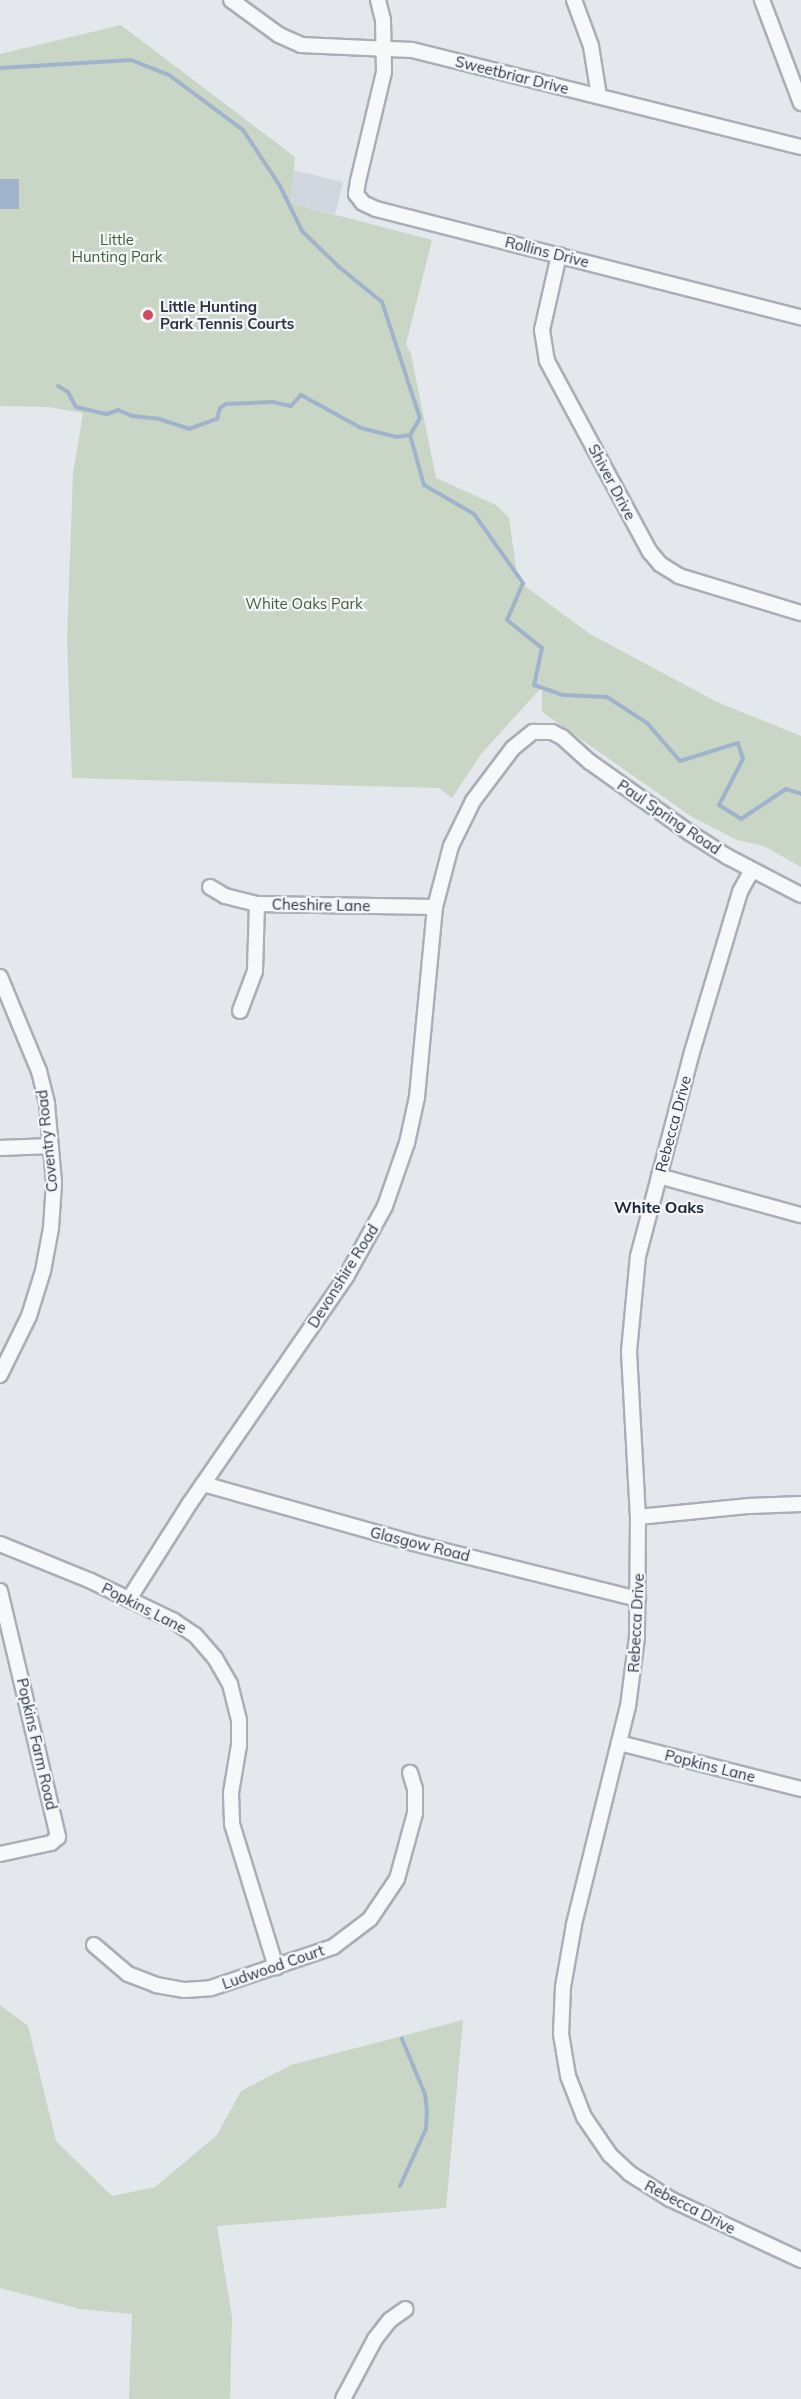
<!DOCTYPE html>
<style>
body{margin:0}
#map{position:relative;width:801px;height:2399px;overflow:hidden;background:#e4e7ec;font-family:Mulish,sans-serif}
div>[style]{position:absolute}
.built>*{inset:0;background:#d2d6de}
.green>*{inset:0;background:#c9d6c5}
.water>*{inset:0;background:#9fb4cc}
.stream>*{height:4px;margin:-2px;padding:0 2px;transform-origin:2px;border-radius:2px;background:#9fb4cc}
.roads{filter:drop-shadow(2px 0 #a9aeb7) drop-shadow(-2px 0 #a9aeb7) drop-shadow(0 2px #a9aeb7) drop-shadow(0 -2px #a9aeb7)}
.street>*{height:14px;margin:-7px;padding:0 7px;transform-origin:7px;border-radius:7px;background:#f7f8fa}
.dots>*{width:16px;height:16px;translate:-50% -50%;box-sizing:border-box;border:3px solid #f4f6f9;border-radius:50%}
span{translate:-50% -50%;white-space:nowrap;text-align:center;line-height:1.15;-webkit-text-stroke:4.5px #f4f6f9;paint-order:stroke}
.street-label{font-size:15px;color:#2b3445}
.park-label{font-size:15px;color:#3f6138}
.poi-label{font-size:15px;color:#2b3445;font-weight:700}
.left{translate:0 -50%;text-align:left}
.neighbourhood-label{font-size:16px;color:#1d2536;font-weight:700}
</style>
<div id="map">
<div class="built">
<i style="clip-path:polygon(293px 170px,343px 182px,335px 214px,290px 203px)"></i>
</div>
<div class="green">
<i style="clip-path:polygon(121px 25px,295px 157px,290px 203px,432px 240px,406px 344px,411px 354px,436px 478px,496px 505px,509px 518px,518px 581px,590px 634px,717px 702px,801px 736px,801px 867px,764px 846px,737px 840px,692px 817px,542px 712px,542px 687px,481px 754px,452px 798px,439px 788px,72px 778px,67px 641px,73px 473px,83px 413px,48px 407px,0 406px,0 54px)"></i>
<i style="clip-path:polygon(0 2005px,28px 2026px,56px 2141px,112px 2196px,155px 2187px,217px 2135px,241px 2091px,291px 2065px,463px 2020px,446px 2208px,217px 2226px,232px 2317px,230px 2399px,129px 2399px,132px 2314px,80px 2309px,0 2288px)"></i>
</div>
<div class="water">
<i style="clip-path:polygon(0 179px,19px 179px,19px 209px,0 209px)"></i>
</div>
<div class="stream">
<i style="left:0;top:68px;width:131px;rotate:-3.5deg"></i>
<i style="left:131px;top:60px;width:41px;rotate:21.5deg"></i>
<i style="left:169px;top:75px;width:92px;rotate:36.6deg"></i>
<i style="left:243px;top:130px;width:67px;rotate:56.5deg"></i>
<i style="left:280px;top:186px;width:50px;rotate:63.9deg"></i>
<i style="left:302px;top:231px;width:52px;rotate:44.2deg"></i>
<i style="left:339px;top:267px;width:55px;rotate:39.1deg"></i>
<i style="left:382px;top:302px;width:122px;rotate:71.9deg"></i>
<i style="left:420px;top:418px;width:20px;rotate:120deg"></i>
<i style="left:410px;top:435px;width:52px;rotate:74.4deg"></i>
<i style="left:424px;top:485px;width:58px;rotate:30.1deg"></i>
<i style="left:474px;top:514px;width:85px;rotate:54.6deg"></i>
<i style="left:523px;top:583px;width:40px;rotate:113.4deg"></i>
<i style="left:507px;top:620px;width:45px;rotate:38.7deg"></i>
<i style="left:542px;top:648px;width:38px;rotate:102deg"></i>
<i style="left:534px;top:685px;width:31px;rotate:19deg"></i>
<i style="left:563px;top:695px;width:44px;rotate:2.6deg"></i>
<i style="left:607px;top:697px;width:48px;rotate:33deg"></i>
<i style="left:647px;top:723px;width:50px;rotate:49deg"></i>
<i style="left:680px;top:761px;width:61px;rotate:-17.2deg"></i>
<i style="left:738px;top:743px;width:17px;rotate:73deg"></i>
<i style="left:743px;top:759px;width:52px;rotate:117.6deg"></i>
<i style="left:719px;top:805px;width:26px;rotate:32deg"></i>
<i style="left:741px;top:819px;width:54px;rotate:-33.7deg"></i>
<i style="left:786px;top:789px;width:16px;rotate:18deg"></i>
<i style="left:58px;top:386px;width:12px;rotate:31deg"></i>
<i style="left:68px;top:392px;width:17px;rotate:62deg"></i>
<i style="left:76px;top:407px;width:32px;rotate:13deg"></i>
<i style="left:107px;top:414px;width:12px;rotate:-20deg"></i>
<i style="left:118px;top:410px;width:15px;rotate:23deg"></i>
<i style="left:132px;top:416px;width:27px;rotate:6deg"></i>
<i style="left:159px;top:419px;width:32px;rotate:18deg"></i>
<i style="left:189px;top:429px;width:30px;rotate:-20deg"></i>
<i style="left:217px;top:419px;width:11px;rotate:-75deg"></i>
<i style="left:220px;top:408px;width:7px;rotate:-34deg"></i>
<i style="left:226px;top:404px;width:47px;rotate:-2.4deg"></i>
<i style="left:273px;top:402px;width:18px;rotate:13deg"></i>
<i style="left:291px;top:406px;width:15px;rotate:-48deg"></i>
<i style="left:301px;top:395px;width:68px;rotate:28.8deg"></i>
<i style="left:361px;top:428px;width:36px;rotate:14deg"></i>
<i style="left:396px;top:437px;width:14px;rotate:-8deg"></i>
<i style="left:400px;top:2186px;width:63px;rotate:-65.5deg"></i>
<i style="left:426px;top:2129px;width:17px;rotate:-87deg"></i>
<i style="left:427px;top:2112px;width:18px;rotate:-96deg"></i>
<i style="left:425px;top:2094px;width:60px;rotate:-112.7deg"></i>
</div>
<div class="roads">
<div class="street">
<i style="left:231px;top:0;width:59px;rotate:36.1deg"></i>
<i style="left:279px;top:35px;width:24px;rotate:24deg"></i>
<i style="left:301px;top:45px;width:111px;rotate:2.6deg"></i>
<i style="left:412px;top:50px;width:401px;rotate:14deg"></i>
<i style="left:378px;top:0;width:21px;rotate:76deg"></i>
<i style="left:383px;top:20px;width:52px;rotate:88.9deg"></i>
<i style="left:384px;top:72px;width:112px;rotate:103.4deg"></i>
<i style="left:358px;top:181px;width:13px;rotate:99deg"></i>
<i style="left:356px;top:194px;width:11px;rotate:52deg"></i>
<i style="left:363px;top:203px;width:14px;rotate:25deg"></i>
<i style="left:376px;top:209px;width:439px;rotate:14.3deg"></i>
<i style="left:574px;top:0;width:49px;rotate:69.7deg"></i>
<i style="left:591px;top:46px;width:51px;rotate:80.9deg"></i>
<i style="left:762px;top:0;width:110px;rotate:69.3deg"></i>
<i style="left:559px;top:255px;width:77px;rotate:102.8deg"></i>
<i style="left:542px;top:330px;width:31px;rotate:81deg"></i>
<i style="left:547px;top:361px;width:217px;rotate:61.7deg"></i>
<i style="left:650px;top:552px;width:16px;rotate:50deg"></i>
<i style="left:660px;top:564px;width:22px;rotate:32deg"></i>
<i style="left:679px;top:576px;width:127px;rotate:16.9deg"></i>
<i style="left:752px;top:870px;width:25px;rotate:119deg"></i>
<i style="left:740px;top:892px;width:167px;rotate:106.7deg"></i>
<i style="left:692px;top:1052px;width:211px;rotate:104.8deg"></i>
<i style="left:638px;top:1256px;width:96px;rotate:95.4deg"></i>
<i style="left:629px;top:1352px;width:165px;rotate:86.9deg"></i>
<i style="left:638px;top:1517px;width:120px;rotate:90.5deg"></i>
<i style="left:637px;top:1637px;width:70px;rotate:97.4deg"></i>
<i style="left:628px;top:1706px;width:226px;rotate:103.9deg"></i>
<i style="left:574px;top:1925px;width:63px;rotate:100.1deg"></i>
<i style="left:563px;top:1987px;width:47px;rotate:92.4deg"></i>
<i style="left:561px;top:2034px;width:43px;rotate:80.5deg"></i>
<i style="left:568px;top:2076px;width:44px;rotate:68.7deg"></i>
<i style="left:584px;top:2117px;width:46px;rotate:55.6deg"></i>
<i style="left:610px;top:2155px;width:26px;rotate:43deg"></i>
<i style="left:629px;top:2173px;width:49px;rotate:32.4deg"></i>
<i style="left:670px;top:2199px;width:145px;rotate:25deg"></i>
<i style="left:210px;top:887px;width:17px;rotate:31deg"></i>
<i style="left:225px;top:896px;width:33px;rotate:14deg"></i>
<i style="left:257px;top:904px;width:178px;rotate:1deg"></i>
<i style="left:0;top:977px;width:102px;rotate:67.5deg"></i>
<i style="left:39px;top:1071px;width:34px;rotate:76deg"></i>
<i style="left:47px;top:1104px;width:79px;rotate:84.9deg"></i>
<i style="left:54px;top:1183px;width:45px;rotate:93.8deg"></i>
<i style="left:51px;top:1228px;width:44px;rotate:100.5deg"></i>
<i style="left:43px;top:1271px;width:47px;rotate:107.3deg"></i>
<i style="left:29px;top:1316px;width:66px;rotate:116.2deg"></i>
<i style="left:240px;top:1011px;width:43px;rotate:-69.4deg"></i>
<i style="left:255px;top:971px;width:67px;rotate:-88.3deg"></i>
<i style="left:0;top:1148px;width:51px;rotate:-2.2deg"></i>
<i style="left:659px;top:1176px;width:147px;rotate:15.4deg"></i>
<i style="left:203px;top:1484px;width:214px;rotate:15.7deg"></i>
<i style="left:409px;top:1542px;width:236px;rotate:14deg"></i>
<i style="left:638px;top:1517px;width:112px;rotate:-5.7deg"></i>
<i style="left:749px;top:1506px;width:52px;rotate:-2.2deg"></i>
<i style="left:0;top:1544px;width:98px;rotate:22.1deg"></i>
<i style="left:91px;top:1581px;width:92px;rotate:25.7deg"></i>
<i style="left:174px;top:1621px;width:25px;rotate:34deg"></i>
<i style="left:195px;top:1635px;width:30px;rotate:49deg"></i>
<i style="left:215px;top:1658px;width:30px;rotate:60deg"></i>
<i style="left:230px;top:1684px;width:38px;rotate:76deg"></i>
<i style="left:239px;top:1721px;width:24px;rotate:90deg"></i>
<i style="left:239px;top:1745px;width:49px;rotate:99.5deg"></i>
<i style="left:231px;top:1793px;width:31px;rotate:88deg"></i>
<i style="left:232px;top:1824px;width:150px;rotate:72.9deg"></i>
<i style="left:0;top:1591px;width:253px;rotate:76.7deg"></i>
<i style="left:58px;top:1837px;width:9px;rotate:139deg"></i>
<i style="left:51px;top:1843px;width:52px;rotate:167.8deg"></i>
<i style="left:129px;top:1599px;width:114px;rotate:-57.6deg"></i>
<i style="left:190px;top:1503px;width:275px;rotate:-55.4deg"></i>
<i style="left:346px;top:1277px;width:81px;rotate:-61.2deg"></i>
<i style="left:385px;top:1206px;width:67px;rotate:-70.8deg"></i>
<i style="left:407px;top:1143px;width:47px;rotate:-77.7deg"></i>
<i style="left:417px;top:1097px;width:191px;rotate:-84.6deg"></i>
<i style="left:435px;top:907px;width:63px;rotate:-75.3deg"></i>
<i style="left:451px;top:846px;width:50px;rotate:-63.9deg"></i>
<i style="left:473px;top:801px;width:66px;rotate:-53deg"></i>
<i style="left:513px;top:748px;width:26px;rotate:-39deg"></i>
<i style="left:533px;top:732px;width:19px"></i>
<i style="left:552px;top:732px;width:11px;rotate:27deg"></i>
<i style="left:562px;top:737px;width:38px;rotate:42deg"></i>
<i style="left:590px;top:762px;width:123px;rotate:35.4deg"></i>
<i style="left:690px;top:833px;width:45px;rotate:32.3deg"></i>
<i style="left:728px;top:857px;width:82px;rotate:27.5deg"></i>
<i style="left:619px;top:1743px;width:188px;rotate:14.2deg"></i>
<i style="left:94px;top:1945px;width:45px;rotate:40.5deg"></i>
<i style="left:128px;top:1974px;width:30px;rotate:21deg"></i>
<i style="left:156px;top:1985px;width:29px;rotate:10deg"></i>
<i style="left:185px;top:1990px;width:26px;rotate:-4deg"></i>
<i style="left:211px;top:1988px;width:129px;rotate:-18.6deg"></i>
<i style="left:333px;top:1947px;width:46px;rotate:-37.1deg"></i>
<i style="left:370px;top:1919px;width:48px;rotate:-56deg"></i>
<i style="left:397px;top:1879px;width:68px;rotate:-74.7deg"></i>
<i style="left:415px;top:1813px;width:24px;rotate:-90deg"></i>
<i style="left:415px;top:1789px;width:17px;rotate:-107deg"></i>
<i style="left:343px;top:2399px;width:68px;rotate:-61.9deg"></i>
<i style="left:375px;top:2339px;width:24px;rotate:-52deg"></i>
<i style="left:390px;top:2320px;width:19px;rotate:-35deg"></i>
</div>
</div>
<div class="dots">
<i style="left:148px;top:315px;background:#d1495b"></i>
</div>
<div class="street-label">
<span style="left:512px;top:75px;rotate:14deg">Sweetbriar Drive</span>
<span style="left:547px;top:252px;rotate:14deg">Rollins Drive</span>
<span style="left:612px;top:482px;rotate:62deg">Shiver Drive</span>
<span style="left:669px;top:817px;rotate:34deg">Paul Spring Road</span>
<span style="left:321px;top:905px;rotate:1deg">Cheshire Lane</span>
<span style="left:673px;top:1124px;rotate:-75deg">Rebecca Drive</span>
<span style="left:47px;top:1141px;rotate:-96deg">Coventry Road</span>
<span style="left:343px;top:1276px;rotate:-58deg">Devonshire Road</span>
<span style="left:420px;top:1544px;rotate:14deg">Glasgow Road</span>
<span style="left:144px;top:1608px;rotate:27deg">Popkins Lane</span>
<span style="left:636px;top:1623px;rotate:-87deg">Rebecca Drive</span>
<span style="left:37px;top:1744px;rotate:77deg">Popkins Farm Road</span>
<span style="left:710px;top:1766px;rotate:14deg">Popkins Lane</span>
<span style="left:273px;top:1967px;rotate:-19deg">Ludwood Court</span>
<span style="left:690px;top:2207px;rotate:27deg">Rebecca Drive</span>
</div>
<div class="park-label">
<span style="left:117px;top:248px">Little<br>Hunting Park</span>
<span style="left:304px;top:604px">White Oaks Park</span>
</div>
<div class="poi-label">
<span class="left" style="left:160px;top:315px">Little Hunting<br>Park Tennis Courts</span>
</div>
<div class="neighbourhood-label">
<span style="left:659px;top:1207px">White Oaks</span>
</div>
</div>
